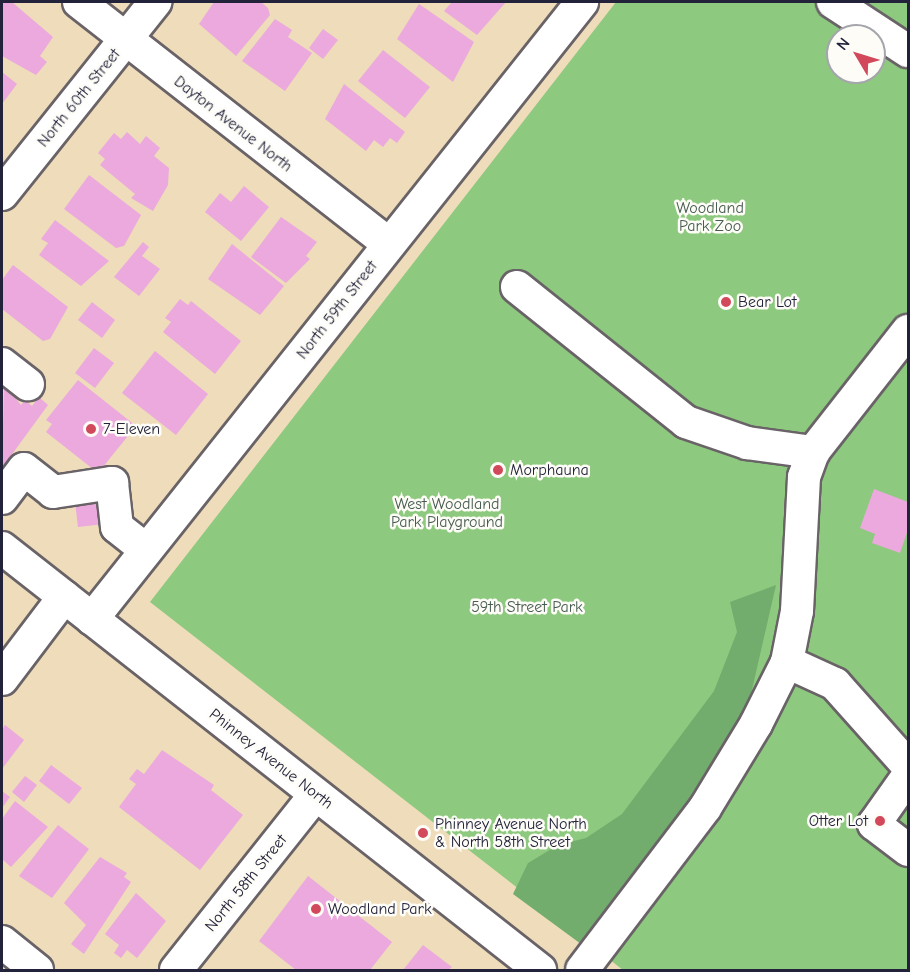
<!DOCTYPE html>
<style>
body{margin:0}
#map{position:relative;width:910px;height:972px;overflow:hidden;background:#eedcba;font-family:"Comic Neue",sans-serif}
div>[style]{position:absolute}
.green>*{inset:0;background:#8dc97e}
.forest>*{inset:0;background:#72ad6d}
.building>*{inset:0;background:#eba9dd}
.roads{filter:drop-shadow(2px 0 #696367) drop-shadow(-2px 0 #696367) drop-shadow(0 2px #696367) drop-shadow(0 -2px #696367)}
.minor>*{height:32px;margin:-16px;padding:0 16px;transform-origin:16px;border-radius:16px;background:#fff}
.dots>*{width:16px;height:16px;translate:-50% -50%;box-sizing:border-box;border:3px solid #fdfcf7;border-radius:50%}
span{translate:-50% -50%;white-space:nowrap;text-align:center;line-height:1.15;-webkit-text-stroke:5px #fdfcf7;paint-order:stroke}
.street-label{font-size:16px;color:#22223b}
.park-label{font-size:16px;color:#475c52}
.poi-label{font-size:16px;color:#22223b}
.left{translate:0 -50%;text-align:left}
.right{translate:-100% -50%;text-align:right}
.frame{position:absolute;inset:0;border:3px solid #22223b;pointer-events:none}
.north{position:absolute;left:826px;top:24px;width:60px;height:60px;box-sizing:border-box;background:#fdfcf7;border:2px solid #a5a5ac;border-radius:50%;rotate:308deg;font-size:16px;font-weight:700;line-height:24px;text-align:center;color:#22223b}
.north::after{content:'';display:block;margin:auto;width:21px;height:27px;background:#d1495b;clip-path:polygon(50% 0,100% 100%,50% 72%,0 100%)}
</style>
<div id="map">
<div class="green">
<i style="clip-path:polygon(evenodd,616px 2px,908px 2px,908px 970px,623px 970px,150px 602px,616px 2px,838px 36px,874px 36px,874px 72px,838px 72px,838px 36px)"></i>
</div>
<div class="forest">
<i style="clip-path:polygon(776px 585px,745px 720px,697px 795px,581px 944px,513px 894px,528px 863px,558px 845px,586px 838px,622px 814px,714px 691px,737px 632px,730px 602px)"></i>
</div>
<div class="building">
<i style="clip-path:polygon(2px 2px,12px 2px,53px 37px,40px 56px,47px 62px,36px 75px,2px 56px)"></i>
<i style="clip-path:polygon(214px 2px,261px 2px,268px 8px,270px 15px,236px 56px,199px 24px)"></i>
<i style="clip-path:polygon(452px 2px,506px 2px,477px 35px,444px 11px)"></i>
<i style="clip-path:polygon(419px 4px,474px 42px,453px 82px,397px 39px)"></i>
<i style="clip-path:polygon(275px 19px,292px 30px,288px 37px,312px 53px,285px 91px,242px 61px)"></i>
<i style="clip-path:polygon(323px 29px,338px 40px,323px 59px,309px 48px)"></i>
<i style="clip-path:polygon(383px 50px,430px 87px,405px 118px,358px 81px)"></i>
<i style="clip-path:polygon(2px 72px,17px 84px,2px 104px)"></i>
<i style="clip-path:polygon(344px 84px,405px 132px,397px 143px,390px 138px,383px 147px,374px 140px,366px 151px,325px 119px)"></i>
<i style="clip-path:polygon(127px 132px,140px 144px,146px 136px,160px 148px,154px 156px,169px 168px,168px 185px,153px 211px,131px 198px,135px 194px,100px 165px,105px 159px,98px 153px,114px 133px,121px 139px)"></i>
<i style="clip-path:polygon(89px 175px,141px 215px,124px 246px,116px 248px,64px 209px)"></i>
<i style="clip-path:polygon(244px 186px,269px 207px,241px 241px,205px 212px,220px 193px,231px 202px)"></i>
<i style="clip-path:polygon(281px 217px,317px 242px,306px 256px,310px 259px,286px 283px,251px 257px)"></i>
<i style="clip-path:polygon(55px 220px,109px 261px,81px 286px,39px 255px,48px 243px,41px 239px)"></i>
<i style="clip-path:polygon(143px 242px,149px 247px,142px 256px,160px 269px,139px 296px,114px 277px)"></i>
<i style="clip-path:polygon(232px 244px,284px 286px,260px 315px,208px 279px)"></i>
<i style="clip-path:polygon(13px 265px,68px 307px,50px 339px,43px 341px,2px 309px,2px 280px)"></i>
<i style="clip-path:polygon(180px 299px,188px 305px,191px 301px,241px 341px,215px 374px,163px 332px,171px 322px,165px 318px)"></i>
<i style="clip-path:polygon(92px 302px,115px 320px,102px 338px,78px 320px)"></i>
<i style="clip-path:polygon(94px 348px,114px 363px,95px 388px,75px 373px)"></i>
<i style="clip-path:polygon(155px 351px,208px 394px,176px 435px,122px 393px)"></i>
<i style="clip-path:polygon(78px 380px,136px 426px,98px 473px,46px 432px,52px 424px,46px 420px)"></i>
<i style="clip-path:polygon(4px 384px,21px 405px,25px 400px,32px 406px,39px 397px,48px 405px,2px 468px)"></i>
<i style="clip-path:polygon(874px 489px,908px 502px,908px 530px,900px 553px,872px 543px,875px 534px,860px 528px)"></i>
<i style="clip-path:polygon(100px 491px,104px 524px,78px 527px,74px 494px)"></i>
<i style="clip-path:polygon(5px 725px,24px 740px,2px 769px,2px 730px)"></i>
<i style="clip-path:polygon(162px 750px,214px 785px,211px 790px,243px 815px,200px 870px,119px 807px,136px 784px,129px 779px,137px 769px,144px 774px)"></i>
<i style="clip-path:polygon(51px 765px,82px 788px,69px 804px,39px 781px)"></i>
<i style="clip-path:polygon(25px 776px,37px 785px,24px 802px,12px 792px)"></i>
<i style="clip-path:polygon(2px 791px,10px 797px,2px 808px)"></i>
<i style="clip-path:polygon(15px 801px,48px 827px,11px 867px,2px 859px,2px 819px)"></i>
<i style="clip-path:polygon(58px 825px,89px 849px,52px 898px,19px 876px)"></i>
<i style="clip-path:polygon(100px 857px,127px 873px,124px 877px,131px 882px,84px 954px,71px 944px,86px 925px,64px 903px)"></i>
<i style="clip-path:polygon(308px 876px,392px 942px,370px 970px,296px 970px,259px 941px)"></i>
<i style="clip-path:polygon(136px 893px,166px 921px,137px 958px,127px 950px,121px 958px,114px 953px,119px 945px,105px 934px)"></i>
<i style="clip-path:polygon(423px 945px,452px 967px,448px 970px,403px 970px)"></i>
</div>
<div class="roads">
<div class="minor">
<i style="left:79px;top:2px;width:393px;rotate:38deg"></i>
<i style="left:833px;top:2px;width:90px;rotate:33.2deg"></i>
<i style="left:2px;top:194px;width:246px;rotate:-51.4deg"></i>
<i style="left:517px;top:287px;width:216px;rotate:38.6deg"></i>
<i style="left:686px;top:422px;width:65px;rotate:19deg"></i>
<i style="left:747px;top:443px;width:67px;rotate:7.8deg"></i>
<i style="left:2px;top:364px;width:33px;rotate:38deg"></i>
<i style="left:2px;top:498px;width:36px;rotate:-53deg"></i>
<i style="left:24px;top:469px;width:37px;rotate:38deg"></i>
<i style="left:53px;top:492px;width:60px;rotate:-8.7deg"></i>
<i style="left:112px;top:483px;width:44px;rotate:83.5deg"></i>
<i style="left:117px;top:527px;width:37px;rotate:38deg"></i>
<i style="left:2px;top:548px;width:684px;rotate:38.11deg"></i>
<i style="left:92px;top:619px;width:788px;rotate:-51.54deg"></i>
<i style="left:787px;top:662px;width:53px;rotate:24.6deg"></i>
<i style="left:835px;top:684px;width:110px;rotate:48.3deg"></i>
<i style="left:2px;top:679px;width:103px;rotate:-52.9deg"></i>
<i style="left:908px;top:776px;width:59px;rotate:125.3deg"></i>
<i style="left:874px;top:824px;width:43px;rotate:37.4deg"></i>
<i style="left:2px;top:942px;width:45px;rotate:38.7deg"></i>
<i style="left:176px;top:970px;width:223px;rotate:-51.5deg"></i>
<i style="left:582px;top:970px;width:203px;rotate:-52.8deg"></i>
<i style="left:705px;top:808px;width:98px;rotate:-58.7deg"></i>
<i style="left:756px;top:724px;width:69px;rotate:-63.4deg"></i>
<i style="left:787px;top:662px;width:52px;rotate:-78.9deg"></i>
<i style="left:797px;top:611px;width:134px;rotate:-87deg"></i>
<i style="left:804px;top:477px;width:27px;rotate:-70deg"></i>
<i style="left:813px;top:452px;width:154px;rotate:-51.9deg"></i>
</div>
</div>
<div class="dots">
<i style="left:726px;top:302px;background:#d1495b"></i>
<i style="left:91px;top:429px;background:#d1495b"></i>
<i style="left:498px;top:470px;background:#d1495b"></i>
<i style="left:880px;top:821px;background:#d1495b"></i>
<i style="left:423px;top:833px;background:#d1495b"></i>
<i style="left:316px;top:909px;background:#d1495b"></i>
</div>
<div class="street-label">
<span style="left:79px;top:98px;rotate:-51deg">North 60th Street</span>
<span style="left:233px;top:124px;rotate:38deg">Dayton Avenue North</span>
<span style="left:337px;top:310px;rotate:-52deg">North 59th Street</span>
<span style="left:271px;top:759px;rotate:38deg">Phinney Avenue North</span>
<span style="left:246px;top:883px;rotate:-51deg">North 58th Street</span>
</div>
<div class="park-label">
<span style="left:710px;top:217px">Woodland<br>Park Zoo</span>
<span style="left:447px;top:513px">West Woodland<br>Park Playground</span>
<span style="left:527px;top:607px">59th Street Park</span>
</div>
<div class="poi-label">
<span class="left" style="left:738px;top:302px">Bear Lot</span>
<span class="left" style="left:103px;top:429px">7-Eleven</span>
<span class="left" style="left:510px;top:470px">Morphauna</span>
<span class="right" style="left:868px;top:821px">Otter Lot</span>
<span class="left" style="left:435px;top:833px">Phinney Avenue North<br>&amp; North 58th Street</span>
<span class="left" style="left:328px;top:909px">Woodland Park</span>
</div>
<div class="frame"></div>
<div class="north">N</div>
</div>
